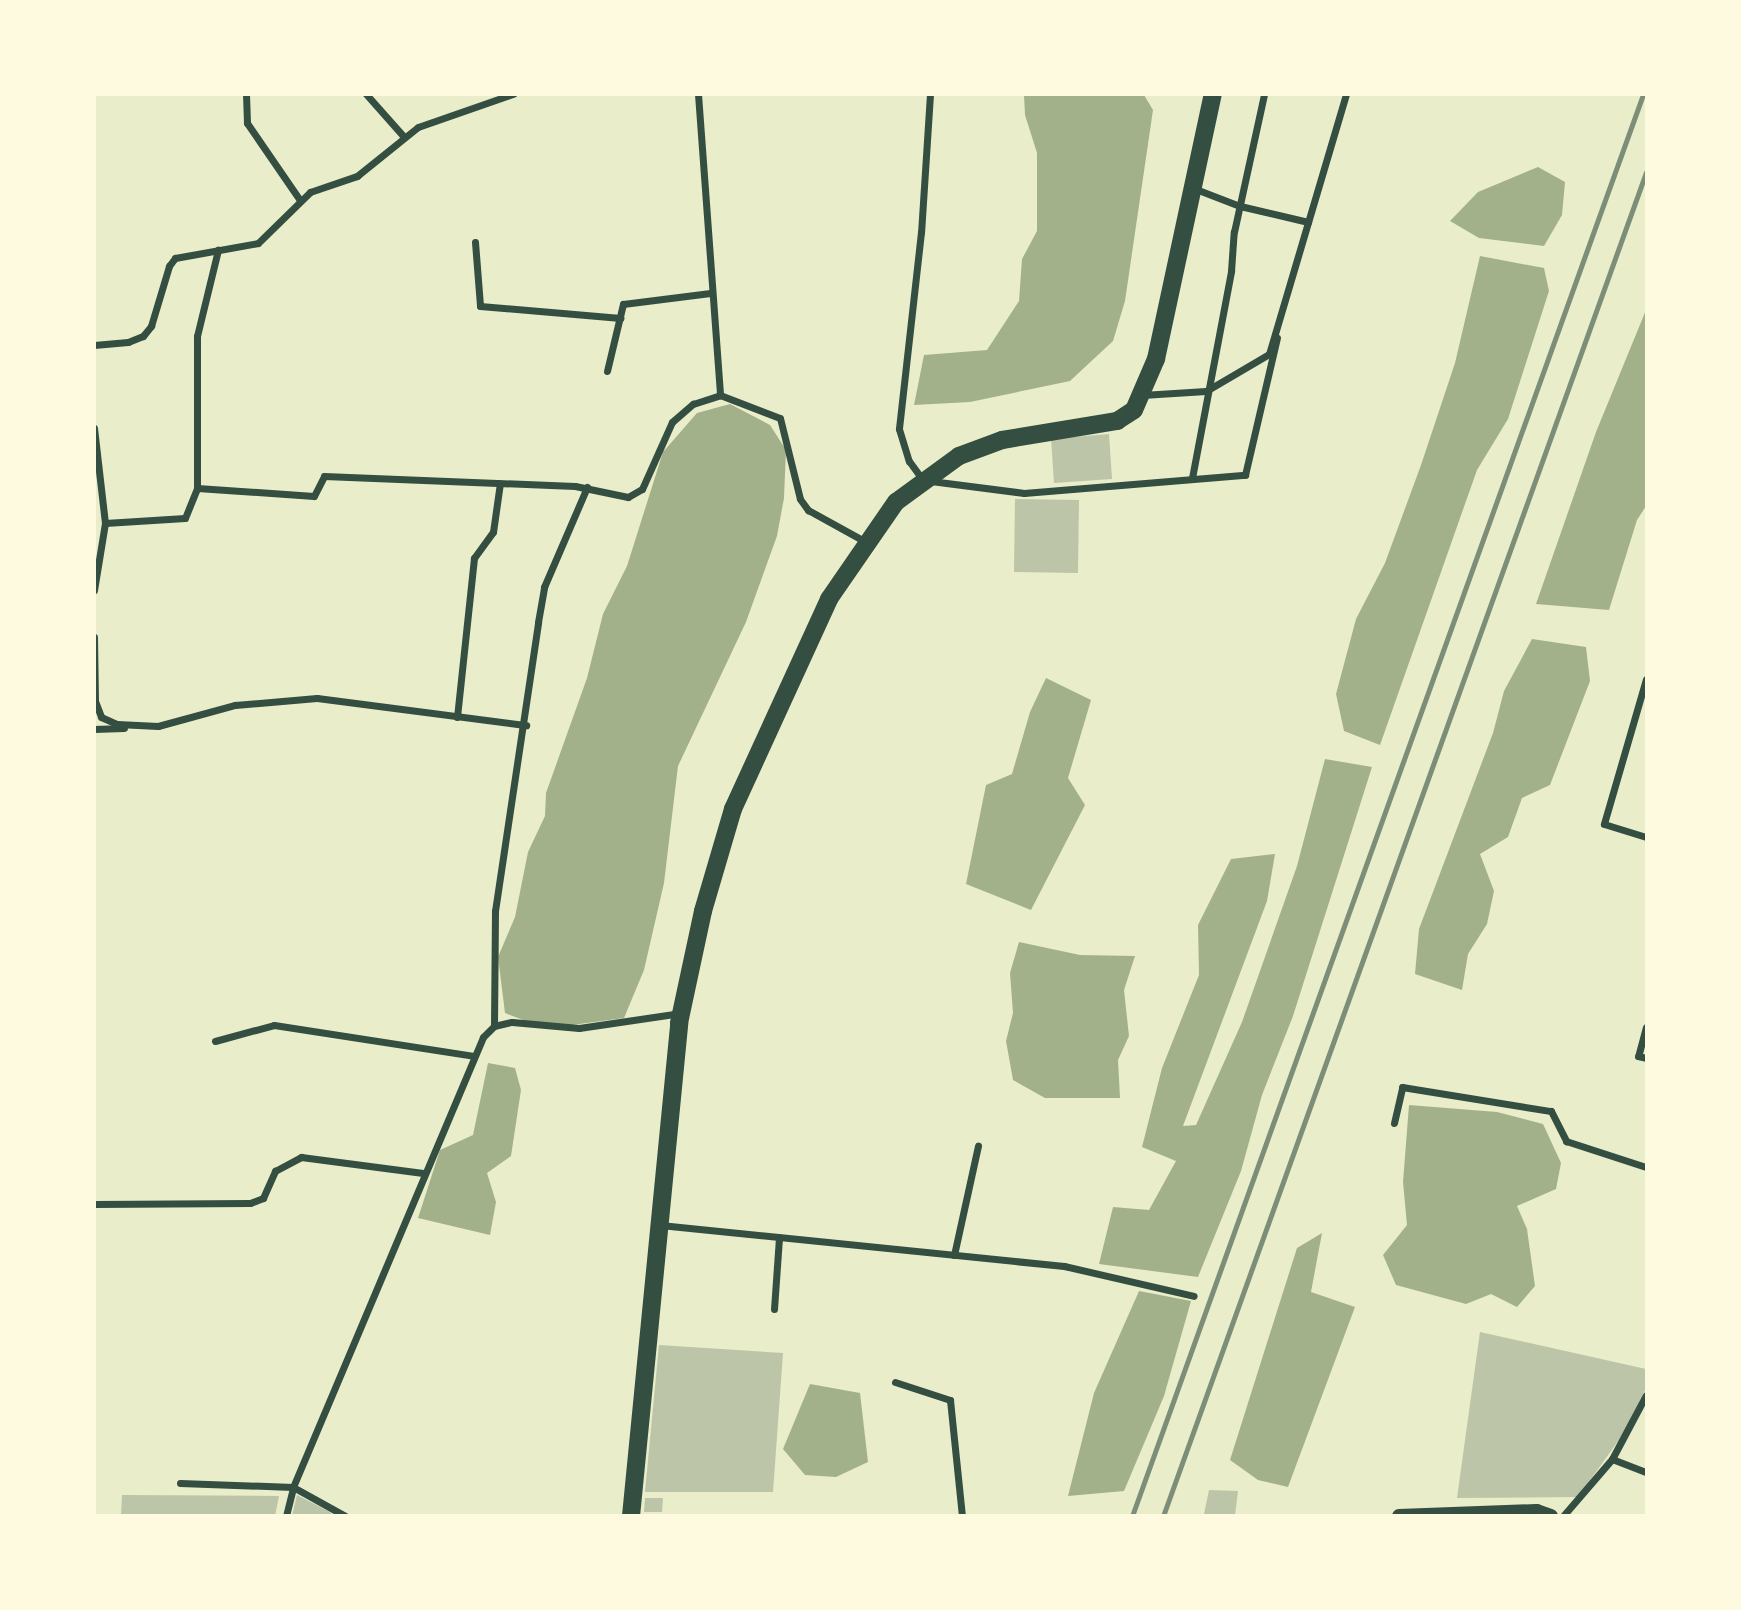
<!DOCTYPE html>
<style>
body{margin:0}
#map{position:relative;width:1741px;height:1610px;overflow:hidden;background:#e9edc9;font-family:"Nunito Sans",sans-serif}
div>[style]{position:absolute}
.water>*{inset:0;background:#a3b18a}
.building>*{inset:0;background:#bcc5a7}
.minor>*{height:7px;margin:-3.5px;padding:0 3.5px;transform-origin:3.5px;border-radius:3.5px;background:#344e41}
.secondary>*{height:14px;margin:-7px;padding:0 7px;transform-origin:7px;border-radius:7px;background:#344e41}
.primary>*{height:18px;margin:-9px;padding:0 9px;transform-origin:9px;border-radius:9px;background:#344e41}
.rail>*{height:5px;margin:-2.5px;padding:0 2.5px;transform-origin:2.5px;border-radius:2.5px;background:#7c8e77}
span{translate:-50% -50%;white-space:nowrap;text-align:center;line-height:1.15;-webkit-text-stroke:7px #fefae0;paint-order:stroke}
.frame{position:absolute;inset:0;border:96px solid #fefae0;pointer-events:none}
</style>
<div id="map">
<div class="water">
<i style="clip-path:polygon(1024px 95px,1144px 95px,1153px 110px,1125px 301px,1113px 341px,1070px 381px,970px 402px,914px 405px,924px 355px,987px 350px,1019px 301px,1022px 259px,1037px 231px,1037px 153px,1025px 115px)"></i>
<i style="clip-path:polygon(1538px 167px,1565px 182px,1562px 215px,1544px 246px,1479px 238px,1450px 221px,1478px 192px)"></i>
<i style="clip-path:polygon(1480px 256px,1544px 268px,1549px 291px,1508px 419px,1477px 470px,1380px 745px,1344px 731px,1336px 694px,1356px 619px,1385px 563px,1421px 465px,1455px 363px)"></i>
<i style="clip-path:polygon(1646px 310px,1646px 506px,1637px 520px,1609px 610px,1536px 604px,1596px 432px)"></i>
<i style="clip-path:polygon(730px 404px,770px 425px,786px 450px,784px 498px,777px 536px,746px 622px,678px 766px,664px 883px,644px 970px,624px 1018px,572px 1025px,531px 1023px,505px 1013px,498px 957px,515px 917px,528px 852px,545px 816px,546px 793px,587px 678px,603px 614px,627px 566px,663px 452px,697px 413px)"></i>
<i style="clip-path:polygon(1532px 639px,1586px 647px,1590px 681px,1550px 785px,1522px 798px,1508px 837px,1480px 854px,1494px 891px,1487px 924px,1468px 954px,1462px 990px,1415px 974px,1419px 929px,1493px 733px,1504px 691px)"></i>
<i style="clip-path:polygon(1046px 678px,1091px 700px,1068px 778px,1085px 805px,1031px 910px,966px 884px,986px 785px,1012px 774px,1030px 712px)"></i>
<i style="clip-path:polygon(1325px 759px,1372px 767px,1293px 1016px,1262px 1095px,1241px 1171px,1198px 1277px,1099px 1264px,1113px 1207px,1149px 1210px,1176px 1161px,1142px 1147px,1162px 1068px,1199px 975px,1198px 925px,1231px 859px,1275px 854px,1267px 901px,1183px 1126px,1196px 1125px,1242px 1022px,1297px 866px)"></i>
<i style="clip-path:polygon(1019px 942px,1080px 955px,1135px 956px,1124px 990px,1129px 1036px,1118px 1060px,1120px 1098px,1045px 1098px,1013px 1080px,1006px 1041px,1013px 1013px,1010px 973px)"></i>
<i style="clip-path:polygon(488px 1063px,515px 1068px,521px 1090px,511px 1156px,487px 1173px,496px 1202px,490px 1235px,418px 1218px,440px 1150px,473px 1135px)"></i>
<i style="clip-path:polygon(1409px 1105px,1497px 1112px,1543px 1124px,1561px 1163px,1556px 1189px,1517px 1206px,1527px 1229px,1535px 1286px,1517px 1307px,1491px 1294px,1466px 1304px,1396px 1285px,1383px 1255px,1407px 1225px,1403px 1182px)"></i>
<i style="clip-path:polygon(1322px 1233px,1311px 1292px,1355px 1307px,1288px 1487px,1258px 1480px,1230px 1460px,1297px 1248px)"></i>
<i style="clip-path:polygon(1139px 1291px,1191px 1301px,1164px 1396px,1124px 1491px,1068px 1496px,1094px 1393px)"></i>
<i style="clip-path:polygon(810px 1384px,860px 1393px,868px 1462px,836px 1477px,805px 1475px,783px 1449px)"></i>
</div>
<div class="building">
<i style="clip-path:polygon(1109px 434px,1112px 479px,1054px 483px,1051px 439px)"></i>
<i style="clip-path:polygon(1015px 499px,1079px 500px,1078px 573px,1014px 572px)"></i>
<i style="clip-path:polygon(1480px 1332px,1646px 1369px,1646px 1388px,1626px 1430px,1578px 1497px,1457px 1498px)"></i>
<i style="clip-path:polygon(659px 1345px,783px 1353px,773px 1492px,645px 1492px)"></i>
<i style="clip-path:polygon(1209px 1490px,1238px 1491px,1235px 1515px,1204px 1514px)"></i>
<i style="clip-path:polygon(122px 1495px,279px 1496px,275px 1516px,121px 1516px)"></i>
<i style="clip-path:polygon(297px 1495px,328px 1511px,335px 1516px,292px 1516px)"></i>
<i style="clip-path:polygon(645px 1498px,663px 1498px,662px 1512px,644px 1512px)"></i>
</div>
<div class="minor">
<i style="left:246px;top:94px;width:29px;rotate:88deg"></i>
<i style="left:247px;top:123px;width:93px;rotate:55.5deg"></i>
<i style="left:366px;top:94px;width:57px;rotate:48.5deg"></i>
<i style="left:698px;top:94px;width:302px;rotate:85.8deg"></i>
<i style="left:930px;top:94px;width:138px;rotate:93.7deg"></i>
<i style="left:921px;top:232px;width:198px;rotate:96.4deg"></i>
<i style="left:899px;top:429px;width:34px;rotate:73deg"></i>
<i style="left:909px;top:461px;width:24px;rotate:54deg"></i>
<i style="left:923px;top:480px;width:102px;rotate:7.3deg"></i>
<i style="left:1024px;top:493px;width:222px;rotate:-4.7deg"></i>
<i style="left:1245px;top:475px;width:141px;rotate:-76.9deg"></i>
<i style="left:1193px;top:188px;width:50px;rotate:21deg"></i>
<i style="left:1240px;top:206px;width:70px;rotate:13.2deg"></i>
<i style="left:475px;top:242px;width:64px;rotate:85.5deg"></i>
<i style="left:480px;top:306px;width:141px;rotate:4.9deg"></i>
<i style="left:94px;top:345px;width:34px;rotate:-5deg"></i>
<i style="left:128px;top:342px;width:16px;rotate:-22deg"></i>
<i style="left:143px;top:336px;width:13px;rotate:-51deg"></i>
<i style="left:151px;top:326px;width:63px;rotate:-73.3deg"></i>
<i style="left:169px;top:266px;width:10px;rotate:-53deg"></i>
<i style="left:175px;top:258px;width:84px;rotate:-10.2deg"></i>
<i style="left:258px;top:243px;width:73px;rotate:-44.4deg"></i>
<i style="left:310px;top:192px;width:50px;rotate:-18.8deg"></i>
<i style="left:357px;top:176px;width:78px;rotate:-38.8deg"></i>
<i style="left:418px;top:127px;width:101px;rotate:-19.2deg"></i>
<i style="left:607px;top:371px;width:69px;rotate:-76.6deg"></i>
<i style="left:623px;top:304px;width:88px;rotate:-7.2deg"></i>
<i style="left:1142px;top:395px;width:64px;rotate:-3.6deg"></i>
<i style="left:1206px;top:391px;width:73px;rotate:-30.4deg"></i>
<i style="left:1269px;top:354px;width:271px;rotate:-73.5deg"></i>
<i style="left:94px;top:428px;width:96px;rotate:83.4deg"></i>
<i style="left:105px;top:523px;width:68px;rotate:99.3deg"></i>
<i style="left:1192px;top:478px;width:211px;rotate:-79.3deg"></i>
<i style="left:1231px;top:271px;width:39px;rotate:-86deg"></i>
<i style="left:1234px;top:232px;width:141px;rotate:-77.7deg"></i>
<i style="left:197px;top:488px;width:152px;rotate:-90deg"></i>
<i style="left:197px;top:336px;width:89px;rotate:-76.3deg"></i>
<i style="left:105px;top:523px;width:80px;rotate:-3.6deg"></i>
<i style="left:185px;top:518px;width:32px;rotate:-68deg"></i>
<i style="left:197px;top:488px;width:117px;rotate:3.9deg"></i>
<i style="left:314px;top:496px;width:22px;rotate:-63deg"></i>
<i style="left:324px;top:476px;width:251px;rotate:2.3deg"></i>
<i style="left:575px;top:486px;width:54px;rotate:11.7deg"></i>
<i style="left:628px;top:497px;width:16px;rotate:-30deg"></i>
<i style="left:642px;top:489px;width:73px;rotate:-65.9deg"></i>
<i style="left:672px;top:422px;width:28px;rotate:-41deg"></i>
<i style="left:693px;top:404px;width:28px;rotate:-18deg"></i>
<i style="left:720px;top:395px;width:64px;rotate:21deg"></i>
<i style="left:780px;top:418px;width:83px;rotate:76.1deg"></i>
<i style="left:800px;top:499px;width:14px;rotate:54deg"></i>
<i style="left:808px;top:510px;width:66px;rotate:28.9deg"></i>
<i style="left:94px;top:637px;width:64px;rotate:89.1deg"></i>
<i style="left:95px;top:701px;width:17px;rotate:69deg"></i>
<i style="left:101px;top:717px;width:17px;rotate:24deg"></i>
<i style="left:117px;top:724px;width:41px;rotate:2.8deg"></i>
<i style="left:158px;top:726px;width:80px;rotate:-15.3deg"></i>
<i style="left:235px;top:705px;width:82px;rotate:-4.9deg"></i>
<i style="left:317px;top:698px;width:211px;rotate:7.4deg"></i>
<i style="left:1646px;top:679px;width:151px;rotate:106.2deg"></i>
<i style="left:1604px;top:824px;width:44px;rotate:17.2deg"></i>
<i style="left:457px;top:717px;width:160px;rotate:-83.9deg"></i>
<i style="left:474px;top:558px;width:32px;rotate:-54deg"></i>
<i style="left:493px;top:532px;width:49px;rotate:-81.9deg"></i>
<i style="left:94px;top:729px;width:30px;rotate:-2deg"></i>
<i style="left:494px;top:1026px;width:115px;rotate:-89.5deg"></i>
<i style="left:495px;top:911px;width:292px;rotate:-81.5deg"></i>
<i style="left:538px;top:622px;width:36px;rotate:-80deg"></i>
<i style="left:544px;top:587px;width:109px;rotate:-66.7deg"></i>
<i style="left:1646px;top:1027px;width:30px;rotate:105deg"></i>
<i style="left:1638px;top:1056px;width:8px;rotate:14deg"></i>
<i style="left:215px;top:1041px;width:61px;rotate:-15.2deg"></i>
<i style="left:274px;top:1025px;width:202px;rotate:8.8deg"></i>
<i style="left:1394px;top:1123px;width:37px;rotate:-77deg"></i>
<i style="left:1402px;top:1087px;width:151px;rotate:9.2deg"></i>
<i style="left:1551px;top:1111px;width:34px;rotate:63deg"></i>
<i style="left:1566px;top:1141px;width:84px;rotate:18deg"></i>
<i style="left:94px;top:1204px;width:156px;rotate:-0.4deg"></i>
<i style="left:250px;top:1203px;width:14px;rotate:-21deg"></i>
<i style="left:263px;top:1198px;width:30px;rotate:-66deg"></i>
<i style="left:275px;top:1171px;width:30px;rotate:-28deg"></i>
<i style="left:301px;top:1157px;width:123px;rotate:7.5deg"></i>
<i style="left:660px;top:1225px;width:406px;rotate:5.8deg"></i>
<i style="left:1064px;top:1266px;width:133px;rotate:13deg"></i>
<i style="left:954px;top:1255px;width:112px;rotate:-77.6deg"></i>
<i style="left:774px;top:1309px;width:72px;rotate:-86deg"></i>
<i style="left:895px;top:1382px;width:58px;rotate:18.1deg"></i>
<i style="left:950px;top:1400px;width:117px;rotate:84.1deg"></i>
<i style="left:1612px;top:1459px;width:36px;rotate:21deg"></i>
<i style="left:180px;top:1483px;width:113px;rotate:2deg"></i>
<i style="left:293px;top:1487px;width:60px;rotate:29.1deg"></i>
<i style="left:286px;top:1516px;width:30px;rotate:-76deg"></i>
<i style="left:293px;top:1487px;width:488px;rotate:-67.1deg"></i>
<i style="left:483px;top:1037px;width:16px;rotate:-45deg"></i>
<i style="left:494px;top:1026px;width:18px;rotate:-13deg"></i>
<i style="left:512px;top:1022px;width:67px;rotate:5.1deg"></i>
<i style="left:579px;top:1028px;width:103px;rotate:-8.4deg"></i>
<i style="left:1563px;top:1516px;width:75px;rotate:-49.3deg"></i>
<i style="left:1612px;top:1459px;width:72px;rotate:-62deg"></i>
</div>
<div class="secondary">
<i style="left:1399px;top:1516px;width:138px;rotate:-2.1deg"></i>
<i style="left:1537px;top:1511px;width:15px;rotate:20deg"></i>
</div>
<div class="primary">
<i style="left:631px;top:1516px;width:495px;rotate:-84.4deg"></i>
<i style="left:679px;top:1023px;width:115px;rotate:-77.9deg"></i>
<i style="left:703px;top:911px;width:106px;rotate:-73.6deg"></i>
<i style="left:733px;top:809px;width:231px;rotate:-65.4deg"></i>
<i style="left:829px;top:599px;width:118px;rotate:-55.4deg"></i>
<i style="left:896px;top:502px;width:78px;rotate:-36.1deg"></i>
<i style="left:959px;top:456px;width:46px;rotate:-20.4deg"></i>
<i style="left:1002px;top:440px;width:117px;rotate:-9.4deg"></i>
<i style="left:1117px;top:421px;width:20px;rotate:-33deg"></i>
<i style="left:1134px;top:410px;width:56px;rotate:-66.7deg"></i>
<i style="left:1156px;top:359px;width:271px;rotate:-77.9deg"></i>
</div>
<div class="rail">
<i style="left:1132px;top:1516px;width:1511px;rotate:-70.23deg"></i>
<i style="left:1163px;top:1516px;width:1428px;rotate:-70.23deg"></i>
</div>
<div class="frame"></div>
</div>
